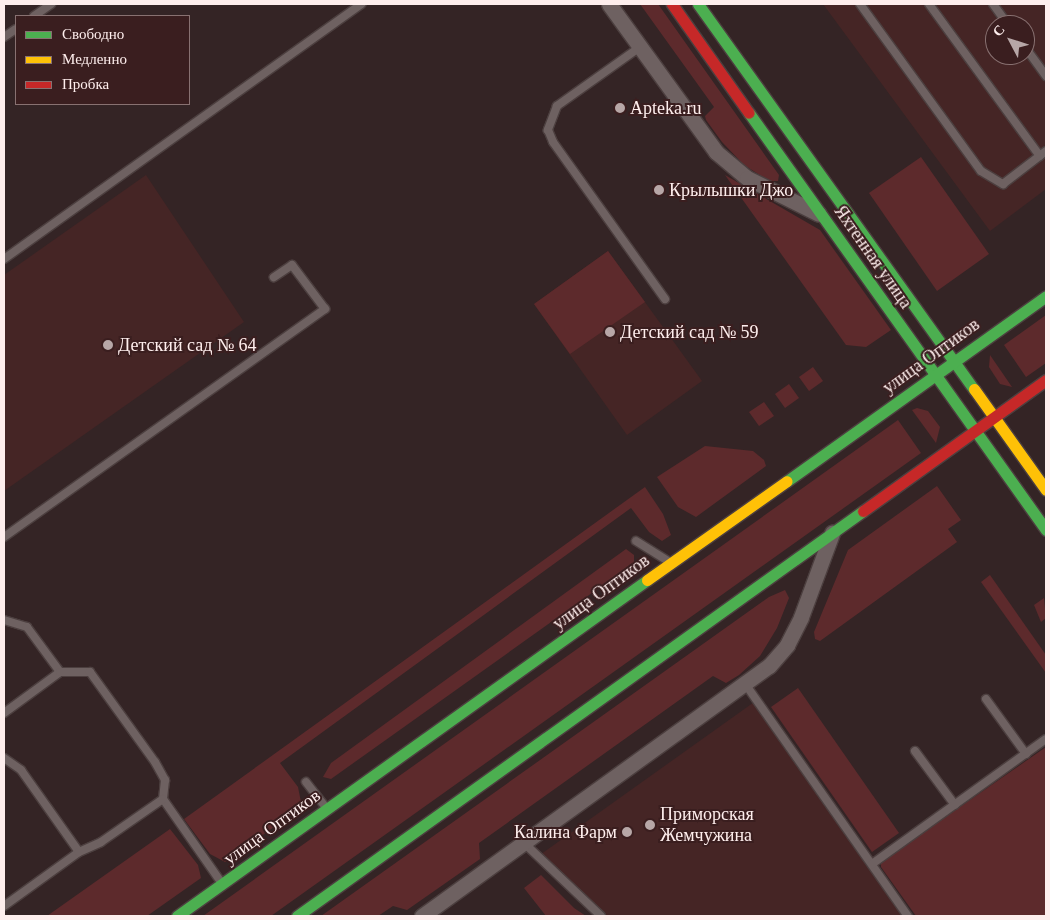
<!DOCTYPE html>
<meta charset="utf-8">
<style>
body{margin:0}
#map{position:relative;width:1050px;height:920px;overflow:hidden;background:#342425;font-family:"Times New Roman",serif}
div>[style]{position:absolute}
.built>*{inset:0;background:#452525}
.green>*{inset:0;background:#5d2a2c}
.roads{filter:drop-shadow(1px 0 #4c3f3f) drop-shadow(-1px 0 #4c3f3f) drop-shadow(0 1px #4c3f3f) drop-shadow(0 -1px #4c3f3f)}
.lane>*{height:8px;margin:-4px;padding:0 4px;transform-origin:4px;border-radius:4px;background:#6e6161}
.street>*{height:15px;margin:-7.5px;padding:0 7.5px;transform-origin:7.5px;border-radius:7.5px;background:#6e6161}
.fast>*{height:11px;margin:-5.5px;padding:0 5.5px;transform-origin:5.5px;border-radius:5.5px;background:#4caf50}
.slow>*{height:11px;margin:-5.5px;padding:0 5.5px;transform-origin:5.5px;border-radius:5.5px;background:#ffc107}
.jam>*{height:11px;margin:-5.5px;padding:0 5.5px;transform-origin:5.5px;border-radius:5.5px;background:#c62828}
.dots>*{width:14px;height:14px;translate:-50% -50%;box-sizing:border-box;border:2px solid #3a1e1f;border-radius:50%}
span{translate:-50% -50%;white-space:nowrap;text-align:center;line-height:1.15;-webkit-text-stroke:4px #3a1e1f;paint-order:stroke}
.poi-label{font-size:18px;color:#feeeed}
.left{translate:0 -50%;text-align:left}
.right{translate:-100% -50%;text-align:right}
.street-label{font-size:18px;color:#feeeed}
.frame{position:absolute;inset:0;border:5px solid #feeeed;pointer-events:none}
.legend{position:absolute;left:15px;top:15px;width:175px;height:90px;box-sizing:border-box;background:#3a1e1f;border:1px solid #887171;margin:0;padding:6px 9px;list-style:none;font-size:15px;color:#feeeed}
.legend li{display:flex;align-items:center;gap:10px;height:25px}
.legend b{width:25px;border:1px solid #887171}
.north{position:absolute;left:985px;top:15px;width:50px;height:50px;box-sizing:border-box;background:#3a1e1f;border:1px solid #887171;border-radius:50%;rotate:310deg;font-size:14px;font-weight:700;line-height:20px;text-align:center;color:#feeeed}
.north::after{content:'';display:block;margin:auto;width:18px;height:22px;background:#b7a7a7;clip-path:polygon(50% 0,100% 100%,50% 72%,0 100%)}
</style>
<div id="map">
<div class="built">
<i style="clip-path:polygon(evenodd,823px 4px,1046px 4px,1046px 189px,990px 231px,823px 4px,995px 25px,1025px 25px,1025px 55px,995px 55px,995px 25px)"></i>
<i style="clip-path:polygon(146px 175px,244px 322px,4px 491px,4px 275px)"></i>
<i style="clip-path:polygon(608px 251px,702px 381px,627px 435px,534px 304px)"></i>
<i style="clip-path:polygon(757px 700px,905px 913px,899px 916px,601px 916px,537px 857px)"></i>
</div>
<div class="green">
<i style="clip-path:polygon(640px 4px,658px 4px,779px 175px,778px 181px,769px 181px,744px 165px,722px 142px,706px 120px,705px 116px,714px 107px)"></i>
<i style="clip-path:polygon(921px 157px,989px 254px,937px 291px,869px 193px)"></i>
<i style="clip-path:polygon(725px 175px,820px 230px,891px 330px,866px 347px,846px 345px)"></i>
<i style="clip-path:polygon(608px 251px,645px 302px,570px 354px,534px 304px)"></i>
<i style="clip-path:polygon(1046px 315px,1046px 363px,1026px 377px,1004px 345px)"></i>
<i style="clip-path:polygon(990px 355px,1012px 387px,1000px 384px,989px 367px)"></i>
<i style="clip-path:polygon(813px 367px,823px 381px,809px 391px,799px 377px)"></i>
<i style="clip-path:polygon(789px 384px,799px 398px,785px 408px,775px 394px)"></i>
<i style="clip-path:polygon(764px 402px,774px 416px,759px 426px,749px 412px)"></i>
<i style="clip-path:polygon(917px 408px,928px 411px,940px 427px,936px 443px,912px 410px)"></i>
<i style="clip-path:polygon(898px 420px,921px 453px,271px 916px,203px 916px)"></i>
<i style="clip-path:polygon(705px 446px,753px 451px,764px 460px,766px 466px,696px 517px,678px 507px,657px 477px)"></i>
<i style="clip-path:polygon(937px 486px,961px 520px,948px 529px,957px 542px,820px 641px,815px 639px,814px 632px,848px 550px)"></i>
<i style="clip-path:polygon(645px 487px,663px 514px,671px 535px,662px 541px,649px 532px,631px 508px,280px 763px,298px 787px,302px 807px,225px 862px,210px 854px,184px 819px)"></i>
<i style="clip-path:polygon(626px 549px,634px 555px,634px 563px,331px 779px,323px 777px,331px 763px)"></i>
<i style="clip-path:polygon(990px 575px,1046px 655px,1046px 673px,981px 582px)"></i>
<i style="clip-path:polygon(785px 590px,789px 598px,777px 628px,760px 656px,739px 675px,726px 683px,713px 676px,479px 843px,480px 859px,407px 910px,393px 906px,378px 916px,321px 916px,769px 597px)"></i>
<i style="clip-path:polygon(1044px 598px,1046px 618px,1041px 622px,1034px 605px)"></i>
<i style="clip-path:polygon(798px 688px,899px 833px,872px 852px,771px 707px)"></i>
<i style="clip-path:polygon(1046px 747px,1046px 916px,916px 916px,881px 867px,881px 862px)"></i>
<i style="clip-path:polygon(170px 829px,198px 865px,201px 878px,147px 916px,47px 916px)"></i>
<i style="clip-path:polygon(541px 875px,574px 908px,586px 916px,546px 916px,524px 888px)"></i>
</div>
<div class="roads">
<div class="lane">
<i style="left:860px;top:4px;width:206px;rotate:54.1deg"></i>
<i style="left:981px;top:171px;width:26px;rotate:31deg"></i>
<i style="left:1003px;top:184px;width:54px;rotate:-37.5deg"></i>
<i style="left:929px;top:4px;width:188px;rotate:53.9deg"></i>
<i style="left:993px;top:4px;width:26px;rotate:54deg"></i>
<i style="left:34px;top:16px;width:21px;rotate:-35deg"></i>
<i style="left:4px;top:37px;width:14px;rotate:-34deg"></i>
<i style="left:640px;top:47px;width:102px;rotate:144.6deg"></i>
<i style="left:557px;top:106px;width:26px;rotate:111deg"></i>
<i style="left:548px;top:130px;width:13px;rotate:67deg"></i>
<i style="left:553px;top:142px;width:193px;rotate:54.5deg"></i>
<i style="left:1025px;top:47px;width:36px;rotate:54deg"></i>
<i style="left:4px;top:259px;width:439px;rotate:-35.5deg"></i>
<i style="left:4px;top:537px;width:394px;rotate:-35.4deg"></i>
<i style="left:325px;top:309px;width:55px;rotate:-126.9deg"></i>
<i style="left:292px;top:265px;width:22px;rotate:146deg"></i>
<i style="left:636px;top:541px;width:40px;rotate:32deg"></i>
<i style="left:4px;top:620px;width:24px;rotate:17deg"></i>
<i style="left:27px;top:627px;width:56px;rotate:53.7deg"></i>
<i style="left:746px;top:685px;width:282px;rotate:55deg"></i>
<i style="left:986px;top:699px;width:68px;rotate:54deg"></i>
<i style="left:4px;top:713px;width:69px;rotate:-36.2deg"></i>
<i style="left:60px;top:672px;width:30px"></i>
<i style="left:90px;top:672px;width:111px;rotate:54.2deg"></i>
<i style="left:155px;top:762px;width:21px;rotate:61deg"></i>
<i style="left:165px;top:780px;width:19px;rotate:96deg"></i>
<i style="left:163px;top:799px;width:101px;rotate:55.1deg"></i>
<i style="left:915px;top:751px;width:67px;rotate:53.5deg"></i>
<i style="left:4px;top:758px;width:21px;rotate:35deg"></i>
<i style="left:21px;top:770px;width:100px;rotate:54.7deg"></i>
<i style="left:306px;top:782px;width:33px;rotate:52deg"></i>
<i style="left:524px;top:843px;width:106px;rotate:43.5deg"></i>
<i style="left:872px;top:864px;width:214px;rotate:-35.7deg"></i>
<i style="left:4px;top:906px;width:92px;rotate:-35.8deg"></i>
<i style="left:79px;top:852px;width:24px;rotate:-24deg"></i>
<i style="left:101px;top:842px;width:75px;rotate:-34.7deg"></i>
</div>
<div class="street">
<i style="left:609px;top:4px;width:183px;rotate:54.1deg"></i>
<i style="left:716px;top:152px;width:40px;rotate:40deg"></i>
<i style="left:747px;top:178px;width:80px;rotate:26.6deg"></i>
<i style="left:422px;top:916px;width:428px;rotate:-35.8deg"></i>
<i style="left:769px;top:666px;width:28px;rotate:-49deg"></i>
<i style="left:787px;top:645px;width:31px;rotate:-63deg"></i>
<i style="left:801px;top:617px;width:90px;rotate:-69.7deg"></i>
</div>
<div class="fast">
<i style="left:698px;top:4px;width:474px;rotate:54.4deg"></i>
<i style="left:749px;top:113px;width:512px;rotate:54.54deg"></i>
<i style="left:787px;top:481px;width:318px;rotate:-35.5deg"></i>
<i style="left:177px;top:916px;width:578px;rotate:-35.56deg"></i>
<i style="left:297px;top:916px;width:696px;rotate:-35.59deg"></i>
</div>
<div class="slow">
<i style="left:974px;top:389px;width:124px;rotate:54.5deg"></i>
<i style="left:647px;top:580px;width:171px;rotate:-35.3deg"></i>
</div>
<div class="jam">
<i style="left:672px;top:4px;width:133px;rotate:54.8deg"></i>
<i style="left:863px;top:511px;width:225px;rotate:-35.6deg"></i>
</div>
</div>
<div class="dots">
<i style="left:620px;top:108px;background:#b7a7a7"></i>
<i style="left:659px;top:190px;background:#b7a7a7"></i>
<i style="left:610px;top:332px;background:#b7a7a7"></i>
<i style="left:108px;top:345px;background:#b7a7a7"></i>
<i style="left:650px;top:825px;background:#b7a7a7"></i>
<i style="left:627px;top:832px;background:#b7a7a7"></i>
</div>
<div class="poi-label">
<span class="left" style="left:630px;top:108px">Apteka.ru</span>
<span class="left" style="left:669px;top:190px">Крылышки Джо</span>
<span class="left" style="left:620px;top:332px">Детский сад № 59</span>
<span class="left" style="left:118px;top:345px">Детский сад № 64</span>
<span class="left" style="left:660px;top:825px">Приморская<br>Жемчужина</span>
<span class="right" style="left:617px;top:832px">Калина Фарм</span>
</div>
<div class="street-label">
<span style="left:873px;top:257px;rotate:55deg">Яхтенная улица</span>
<span style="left:931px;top:356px;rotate:-36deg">улица Оптиков</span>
<span style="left:601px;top:592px;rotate:-36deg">улица Оптиков</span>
<span style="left:272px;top:827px;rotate:-36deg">улица Оптиков</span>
</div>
<div class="frame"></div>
<ul class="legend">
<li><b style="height:6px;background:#4caf50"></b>Свободно</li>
<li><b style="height:6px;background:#ffc107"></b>Медленно</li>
<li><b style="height:6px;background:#c62828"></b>Пробка</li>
</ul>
<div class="north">С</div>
</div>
